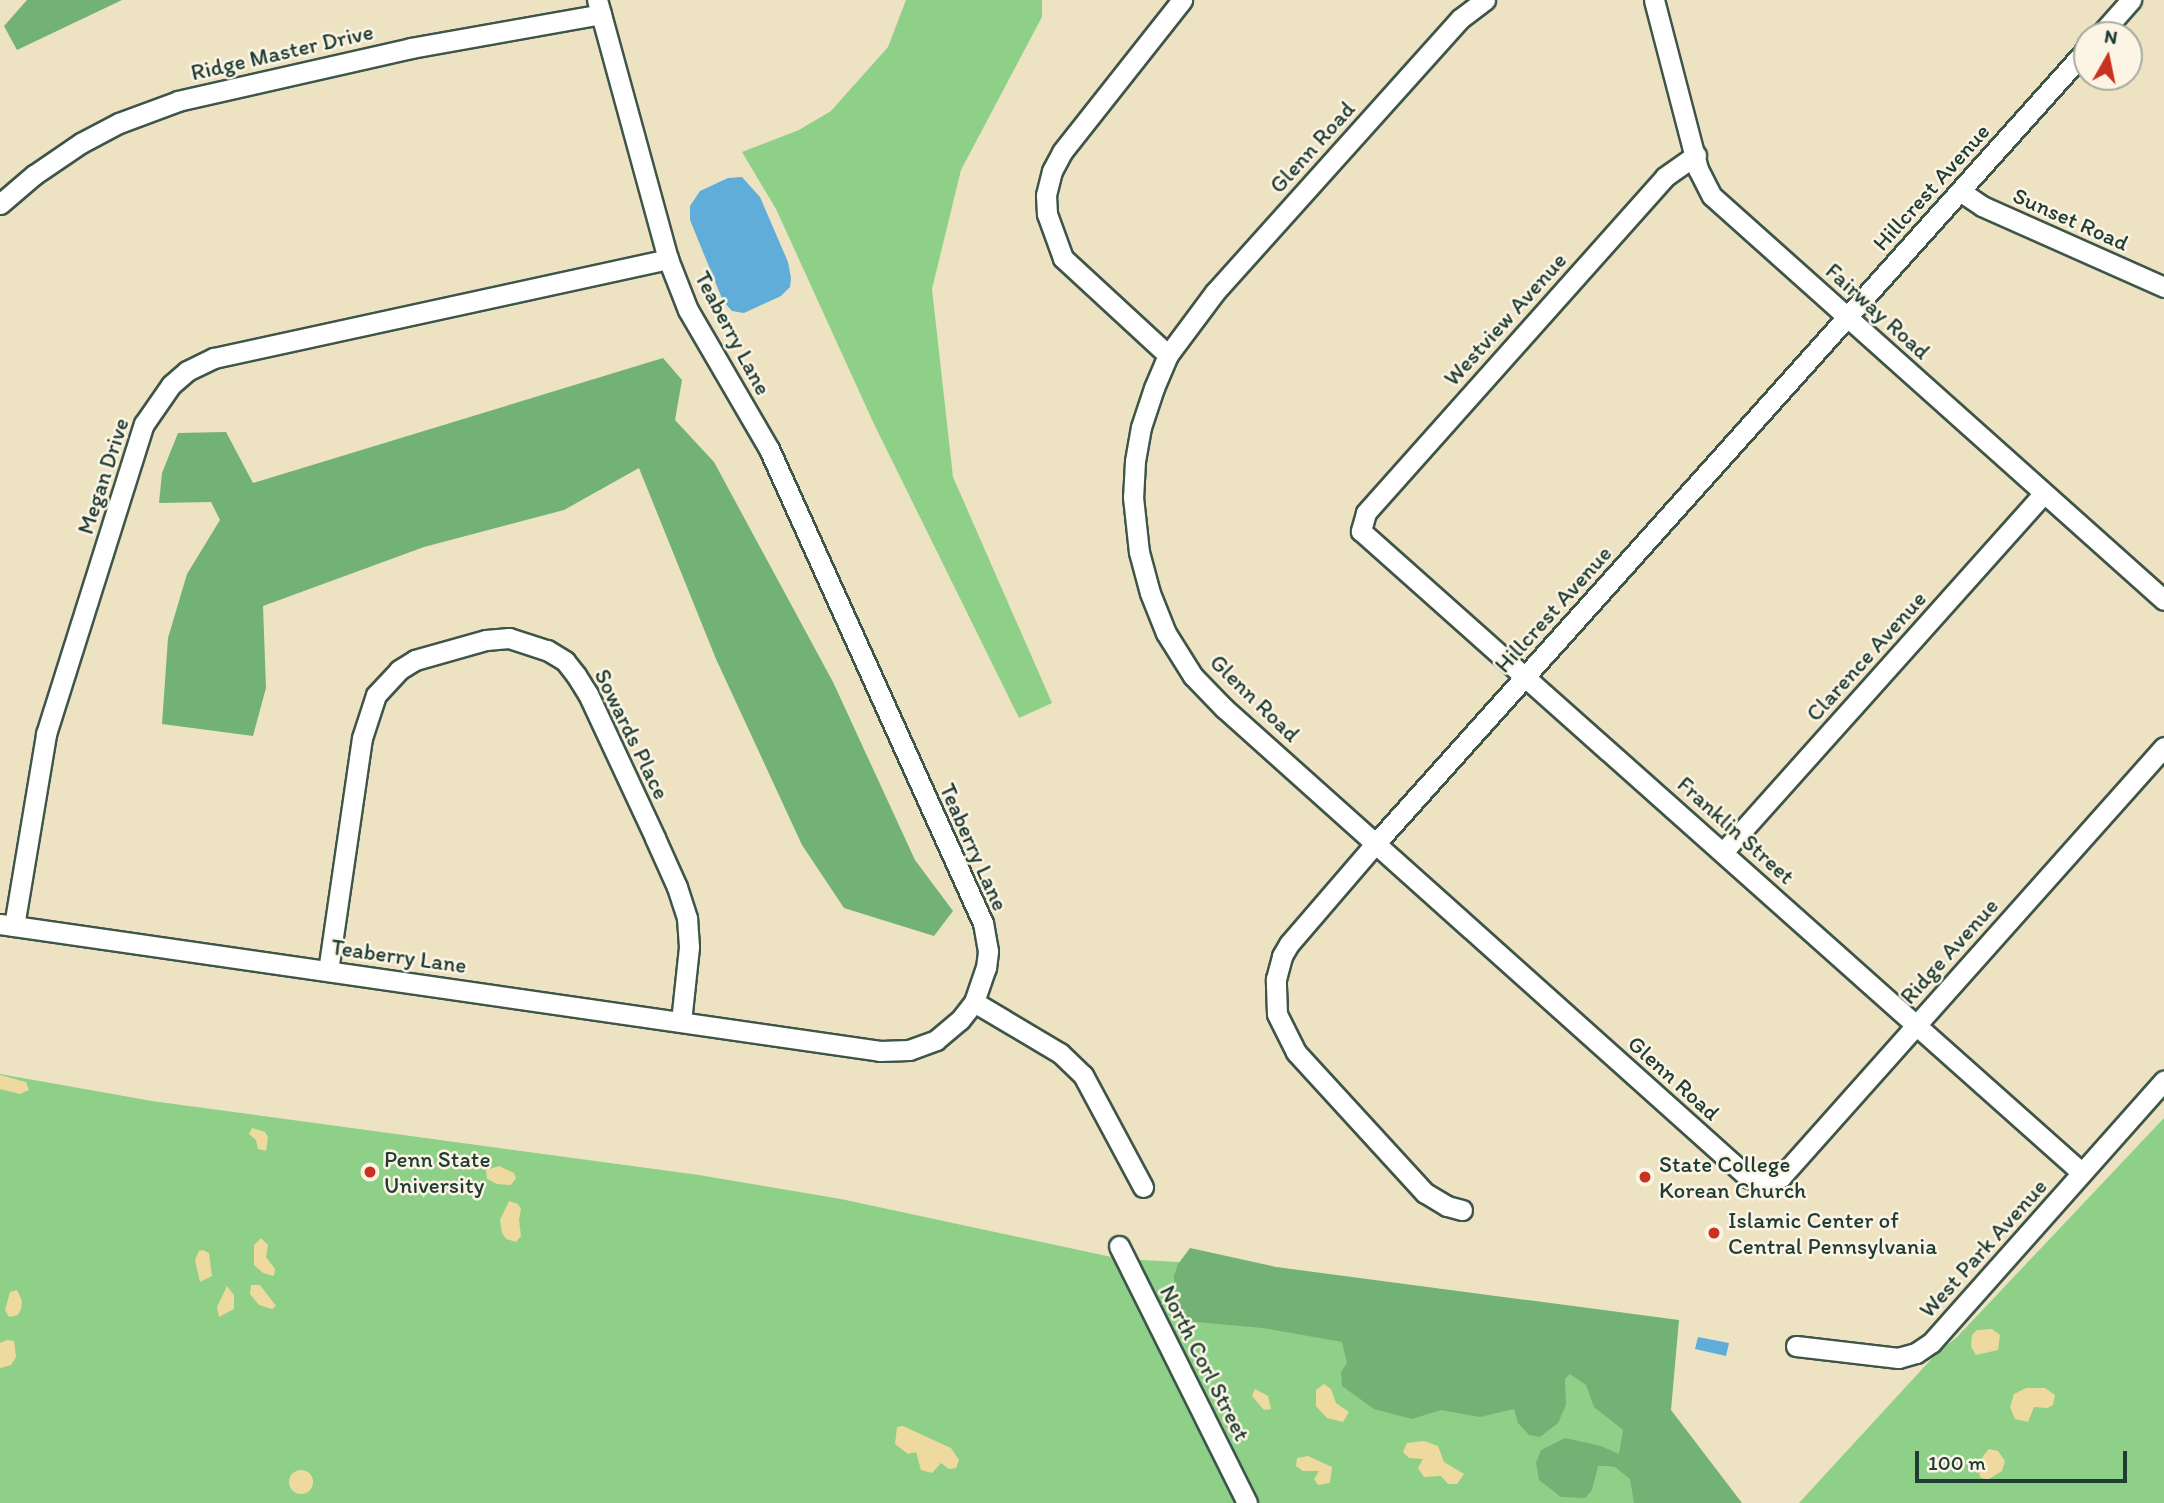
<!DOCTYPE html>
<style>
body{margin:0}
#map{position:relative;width:2164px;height:1503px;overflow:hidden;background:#ede3c3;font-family:Itim,sans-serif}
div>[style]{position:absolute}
.green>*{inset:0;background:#8ed088}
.forest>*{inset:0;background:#72b274}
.sand>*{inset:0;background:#eeda9e}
.round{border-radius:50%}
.water>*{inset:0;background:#60add9}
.roads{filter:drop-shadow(2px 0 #3e5649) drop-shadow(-2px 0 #3e5649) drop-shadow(0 2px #3e5649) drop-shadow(0 -2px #3e5649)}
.minor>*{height:19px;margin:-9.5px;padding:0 9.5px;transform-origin:9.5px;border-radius:9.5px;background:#fff}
.dots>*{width:19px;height:19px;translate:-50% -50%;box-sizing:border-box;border:4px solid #fcf5e5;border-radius:50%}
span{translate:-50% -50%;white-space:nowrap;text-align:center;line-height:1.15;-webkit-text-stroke:5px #fcf5e5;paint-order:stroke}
.street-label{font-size:23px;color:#1f3d34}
.poi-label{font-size:23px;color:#1f3d34}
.left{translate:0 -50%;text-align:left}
.north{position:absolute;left:2073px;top:21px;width:70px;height:70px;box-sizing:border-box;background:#fcf5e5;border:2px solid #a4ab9e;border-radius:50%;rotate:9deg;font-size:19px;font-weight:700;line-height:28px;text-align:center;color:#1f3d34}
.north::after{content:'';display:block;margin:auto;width:24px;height:32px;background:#c8321e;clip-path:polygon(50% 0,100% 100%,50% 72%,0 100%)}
.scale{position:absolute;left:1915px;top:1451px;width:212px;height:32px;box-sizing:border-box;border:4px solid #1f3d34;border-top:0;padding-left:9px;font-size:21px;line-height:24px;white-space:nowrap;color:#1f3d34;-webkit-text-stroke:5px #fcf5e5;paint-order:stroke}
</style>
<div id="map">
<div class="green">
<i style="clip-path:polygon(906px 0,1042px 0,1042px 17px,961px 170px,932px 289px,953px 477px,1052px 703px,1019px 718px,874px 424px,776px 209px,742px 152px,799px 130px,831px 111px,888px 47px)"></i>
<i style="clip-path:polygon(0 1074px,152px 1101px,699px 1175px,841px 1199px,1121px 1259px,1276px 1267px,1526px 1304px,1690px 1503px,0 1503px)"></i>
<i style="clip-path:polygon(2164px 1118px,2164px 1503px,1799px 1503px,1936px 1354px,1957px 1337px)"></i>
</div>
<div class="forest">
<i style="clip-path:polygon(27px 0,122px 0,17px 50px,4px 26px)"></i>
<i style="clip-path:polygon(663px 358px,682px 380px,675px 420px,714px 462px,833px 682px,915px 860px,953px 911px,934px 936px,844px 908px,802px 845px,716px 659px,639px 468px,564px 510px,424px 547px,263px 606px,266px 688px,253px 736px,162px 724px,168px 638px,187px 574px,220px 520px,211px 502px,159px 503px,162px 473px,178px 433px,226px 432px,253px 483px)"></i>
<i style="clip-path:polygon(1190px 1248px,1276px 1267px,1679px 1320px,1671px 1410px,1742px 1503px,1634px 1503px,1630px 1479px,1615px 1467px,1607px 1466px,1598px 1466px,1592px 1490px,1585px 1498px,1561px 1497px,1539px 1480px,1536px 1463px,1541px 1450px,1565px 1438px,1601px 1446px,1619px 1454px,1623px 1430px,1594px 1407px,1586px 1385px,1570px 1374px,1565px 1379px,1566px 1405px,1558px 1423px,1540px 1437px,1529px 1435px,1518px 1423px,1514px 1409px,1480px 1417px,1441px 1410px,1412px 1419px,1374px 1409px,1342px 1386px,1341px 1372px,1347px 1363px,1342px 1342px,1263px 1328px,1184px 1321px,1175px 1296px,1174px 1276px,1178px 1264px)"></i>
</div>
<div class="sand">
<i style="clip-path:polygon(0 1075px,26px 1082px,29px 1090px,20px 1094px,0 1089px)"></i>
<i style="clip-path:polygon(252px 1128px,265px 1132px,268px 1137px,266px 1151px,258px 1149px,256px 1140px,249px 1134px)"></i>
<i style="clip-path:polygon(499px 1166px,514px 1173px,516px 1178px,511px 1185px,497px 1184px,487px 1179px,486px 1170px)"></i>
<i style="clip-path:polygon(509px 1201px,518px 1204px,521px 1209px,519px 1220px,521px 1236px,516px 1242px,506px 1239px,502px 1233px,500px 1220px)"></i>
<i style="clip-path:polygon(261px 1238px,268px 1245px,266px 1257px,275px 1269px,274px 1276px,263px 1273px,254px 1265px,254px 1245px)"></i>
<i style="clip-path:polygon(203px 1250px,209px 1253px,212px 1276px,200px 1282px,195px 1260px,199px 1251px)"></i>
<i style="clip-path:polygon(251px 1285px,260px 1285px,276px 1306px,272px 1309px,259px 1305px,250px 1294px)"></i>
<i style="clip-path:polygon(227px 1286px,234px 1295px,234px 1309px,219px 1317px,217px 1307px)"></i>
<i style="clip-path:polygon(17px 1290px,22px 1301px,21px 1309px,18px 1315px,9px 1317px,5px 1310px,10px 1292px)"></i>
<i style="clip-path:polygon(1992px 1329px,2000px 1335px,1998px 1350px,1976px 1355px,1971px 1347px,1972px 1335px,1977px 1330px)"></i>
<i style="clip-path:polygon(7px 1340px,14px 1341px,16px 1357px,11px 1365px,0 1368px,0 1343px)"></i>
<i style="clip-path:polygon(1324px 1384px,1331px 1389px,1336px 1403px,1349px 1412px,1343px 1422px,1327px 1418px,1316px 1406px,1316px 1390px)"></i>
<i style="clip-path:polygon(2026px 1388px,2045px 1388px,2055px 1395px,2053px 1405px,2047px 1408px,2034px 1407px,2028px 1422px,2015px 1419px,2010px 1407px,2014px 1394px)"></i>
<i style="clip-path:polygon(1255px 1389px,1268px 1396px,1271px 1409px,1264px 1410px,1252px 1396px)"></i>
<i style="clip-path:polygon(903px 1426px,951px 1448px,959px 1460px,956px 1468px,949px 1469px,941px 1463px,932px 1473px,921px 1470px,916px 1452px,908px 1454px,895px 1444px,897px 1427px)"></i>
<i style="clip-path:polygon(1424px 1441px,1438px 1446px,1444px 1462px,1464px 1474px,1457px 1484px,1448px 1484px,1441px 1476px,1424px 1477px,1418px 1468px,1423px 1459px,1409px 1458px,1403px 1452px,1407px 1443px)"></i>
<i style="clip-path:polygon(1989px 1449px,1998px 1451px,2005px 1461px,2002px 1471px,1987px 1480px,1980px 1477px,1979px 1470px,1983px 1456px)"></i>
<i style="clip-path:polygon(1308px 1456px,1332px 1467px,1330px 1483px,1318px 1485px,1314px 1479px,1319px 1471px,1303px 1471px,1296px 1466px,1297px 1458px)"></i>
<i class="round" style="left:289px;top:1470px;width:24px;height:24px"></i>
</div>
<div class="water">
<i style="clip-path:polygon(742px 177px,760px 197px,788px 262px,791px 278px,790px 287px,781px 296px,744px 313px,732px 311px,723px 301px,690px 220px,690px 206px,700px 191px,728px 178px)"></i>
<i style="clip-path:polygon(1698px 1337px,1729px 1343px,1726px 1356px,1695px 1349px)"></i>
</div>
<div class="roads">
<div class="minor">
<i style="left:1485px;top:0;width:31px;rotate:143deg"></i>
<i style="left:1460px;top:19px;width:367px;rotate:131.9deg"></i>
<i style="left:1215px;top:292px;width:79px;rotate:126.7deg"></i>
<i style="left:1168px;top:355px;width:36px;rotate:113deg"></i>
<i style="left:1154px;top:388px;width:41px;rotate:108.4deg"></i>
<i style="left:1141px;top:427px;width:35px;rotate:100deg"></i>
<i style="left:1135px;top:461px;width:36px;rotate:93deg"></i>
<i style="left:1133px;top:497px;width:55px;rotate:83.8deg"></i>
<i style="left:1139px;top:552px;width:42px;rotate:75deg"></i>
<i style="left:1150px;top:593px;width:43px;rotate:68.2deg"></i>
<i style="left:1166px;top:633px;width:51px;rotate:57.9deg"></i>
<i style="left:1193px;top:676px;width:45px;rotate:45.9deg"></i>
<i style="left:1224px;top:708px;width:705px;rotate:41.84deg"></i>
<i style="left:1749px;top:1178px;width:13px;rotate:18deg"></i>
<i style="left:1761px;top:1182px;width:21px;rotate:-14deg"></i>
<i style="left:1781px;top:1177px;width:576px;rotate:-48.31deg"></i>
<i style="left:1654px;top:0;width:175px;rotate:75.4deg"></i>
<i style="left:1698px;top:169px;width:30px;rotate:63deg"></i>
<i style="left:1712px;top:196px;width:606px;rotate:41.79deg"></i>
<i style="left:2100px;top:35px;width:47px;rotate:-48.5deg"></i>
<i style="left:1696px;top:155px;width:38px;rotate:145deg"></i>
<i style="left:1665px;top:177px;width:450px;rotate:131.7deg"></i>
<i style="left:1366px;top:513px;width:19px;rotate:106deg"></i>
<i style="left:1361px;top:531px;width:965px;rotate:41.68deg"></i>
<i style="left:1960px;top:191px;width:27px;rotate:34deg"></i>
<i style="left:1982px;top:206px;width:199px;rotate:24deg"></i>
<i style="left:0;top:204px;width:45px;rotate:-40.5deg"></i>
<i style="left:34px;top:175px;width:57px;rotate:-34.2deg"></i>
<i style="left:81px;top:143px;width:43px;rotate:-27.8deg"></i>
<i style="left:119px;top:123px;width:63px;rotate:-20.4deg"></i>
<i style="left:178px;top:101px;width:239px;rotate:-12.8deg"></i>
<i style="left:411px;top:48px;width:193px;rotate:-10.1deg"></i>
<i style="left:1168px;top:355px;width:143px;rotate:-137.3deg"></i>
<i style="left:1063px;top:258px;width:47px;rotate:-110deg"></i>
<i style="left:1047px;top:214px;width:19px;rotate:-93deg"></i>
<i style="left:1046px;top:195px;width:25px;rotate:-76deg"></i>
<i style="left:1052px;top:171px;width:21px;rotate:-62deg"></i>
<i style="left:1062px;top:152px;width:194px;rotate:-51.7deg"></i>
<i style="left:1724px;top:851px;width:480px;rotate:-48.2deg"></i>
<i style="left:0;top:924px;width:889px;rotate:8.21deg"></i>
<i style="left:880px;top:1051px;width:29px;rotate:-2deg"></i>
<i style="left:909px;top:1050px;width:29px;rotate:-20deg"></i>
<i style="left:936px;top:1040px;width:31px;rotate:-40deg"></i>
<i style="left:960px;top:1020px;width:23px;rotate:-52deg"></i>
<i style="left:974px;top:1002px;width:36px;rotate:-71deg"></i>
<i style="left:986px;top:968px;width:17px;rotate:-83deg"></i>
<i style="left:988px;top:951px;width:28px;rotate:-100deg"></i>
<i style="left:983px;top:923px;width:520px;rotate:-114.3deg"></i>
<i style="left:769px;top:449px;width:161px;rotate:-120.2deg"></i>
<i style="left:688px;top:310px;width:55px;rotate:-111.4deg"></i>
<i style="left:668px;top:259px;width:269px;rotate:-105.3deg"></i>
<i style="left:14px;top:926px;width:195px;rotate:-80.5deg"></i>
<i style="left:46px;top:734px;width:325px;rotate:-72.5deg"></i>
<i style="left:144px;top:424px;width:47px;rotate:-55.3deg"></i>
<i style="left:171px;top:385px;width:21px;rotate:-41deg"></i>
<i style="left:187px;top:371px;width:30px;rotate:-26deg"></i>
<i style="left:214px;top:358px;width:465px;rotate:-12.3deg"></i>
<i style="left:328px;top:971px;width:235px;rotate:-81.7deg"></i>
<i style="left:362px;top:738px;width:45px;rotate:-72deg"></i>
<i style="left:376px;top:695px;width:34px;rotate:-47deg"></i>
<i style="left:399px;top:670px;width:19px;rotate:-32deg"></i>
<i style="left:415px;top:660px;width:74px;rotate:-15.7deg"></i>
<i style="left:486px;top:640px;width:23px;rotate:-5deg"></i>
<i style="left:509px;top:638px;width:40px;rotate:18deg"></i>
<i style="left:547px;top:650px;width:21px;rotate:31deg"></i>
<i style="left:565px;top:661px;width:18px;rotate:52deg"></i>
<i style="left:576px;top:675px;width:22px;rotate:58deg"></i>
<i style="left:588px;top:694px;width:159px;rotate:65deg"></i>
<i style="left:655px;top:838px;width:54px;rotate:65.8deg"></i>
<i style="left:677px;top:887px;width:33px;rotate:72deg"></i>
<i style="left:687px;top:918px;width:29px;rotate:86deg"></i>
<i style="left:689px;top:947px;width:75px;rotate:96.1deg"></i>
<i style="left:974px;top:1002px;width:100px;rotate:30.7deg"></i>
<i style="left:1060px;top:1053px;width:32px;rotate:44deg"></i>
<i style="left:1083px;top:1075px;width:127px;rotate:61.8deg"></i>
<i style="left:1462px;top:1210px;width:16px;rotate:-165deg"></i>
<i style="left:1447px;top:1206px;width:26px;rotate:-149deg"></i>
<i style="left:1425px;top:1193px;width:191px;rotate:-132.5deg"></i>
<i style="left:1296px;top:1052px;width:42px;rotate:-116.6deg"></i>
<i style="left:1277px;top:1014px;width:35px;rotate:-92deg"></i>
<i style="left:1276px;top:979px;width:24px;rotate:-75deg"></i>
<i style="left:1282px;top:956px;width:14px;rotate:-60deg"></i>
<i style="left:1289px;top:944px;width:133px;rotate:-49.3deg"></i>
<i style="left:1376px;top:843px;width:1066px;rotate:-48.16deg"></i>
<i style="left:1119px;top:1246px;width:287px;rotate:63.5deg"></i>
<i style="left:1796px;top:1346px;width:103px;rotate:6.7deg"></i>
<i style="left:1898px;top:1358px;width:19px;rotate:-16deg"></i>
<i style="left:1916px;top:1353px;width:18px;rotate:-34deg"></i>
<i style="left:1931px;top:1343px;width:351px;rotate:-48.4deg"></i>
</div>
</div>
<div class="dots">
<i style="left:370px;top:1172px;background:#c8321e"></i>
<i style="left:1645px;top:1177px;background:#c8321e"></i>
<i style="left:1714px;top:1233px;background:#c8321e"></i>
</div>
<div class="street-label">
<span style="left:282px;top:52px;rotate:-13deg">Ridge Master Drive</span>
<span style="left:1312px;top:147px;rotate:-48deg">Glenn Road</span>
<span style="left:1931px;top:187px;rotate:-48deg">Hillcrest Avenue</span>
<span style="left:2071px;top:219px;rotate:24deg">Sunset Road</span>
<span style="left:1878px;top:311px;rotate:42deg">Fairway Road</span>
<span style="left:1505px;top:319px;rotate:-48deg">Westview Avenue</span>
<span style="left:733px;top:333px;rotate:62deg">Teaberry Lane</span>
<span style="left:103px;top:476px;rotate:-72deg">Megan Drive</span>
<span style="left:1553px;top:609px;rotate:-48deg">Hillcrest Avenue</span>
<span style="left:1866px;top:656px;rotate:-48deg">Clarence Avenue</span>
<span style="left:1255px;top:698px;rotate:44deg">Glenn Road</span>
<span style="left:632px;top:734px;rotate:64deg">Sowards Place</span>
<span style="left:1736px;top:830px;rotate:42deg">Franklin Street</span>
<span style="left:974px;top:847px;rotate:66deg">Teaberry Lane</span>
<span style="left:1949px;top:951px;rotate:-48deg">Ridge Avenue</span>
<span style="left:399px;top:956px;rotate:8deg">Teaberry Lane</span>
<span style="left:1674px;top:1078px;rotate:42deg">Glenn Road</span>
<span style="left:1983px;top:1248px;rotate:-48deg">West Park Avenue</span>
<span style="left:1205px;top:1363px;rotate:63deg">North Corl Street</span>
</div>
<div class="poi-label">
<span class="left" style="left:384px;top:1172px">Penn State<br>University</span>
<span class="left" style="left:1659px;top:1177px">State College<br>Korean Church</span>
<span class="left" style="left:1728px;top:1233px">Islamic Center of<br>Central Pennsylvania</span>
</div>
<div class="north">N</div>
<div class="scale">100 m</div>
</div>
